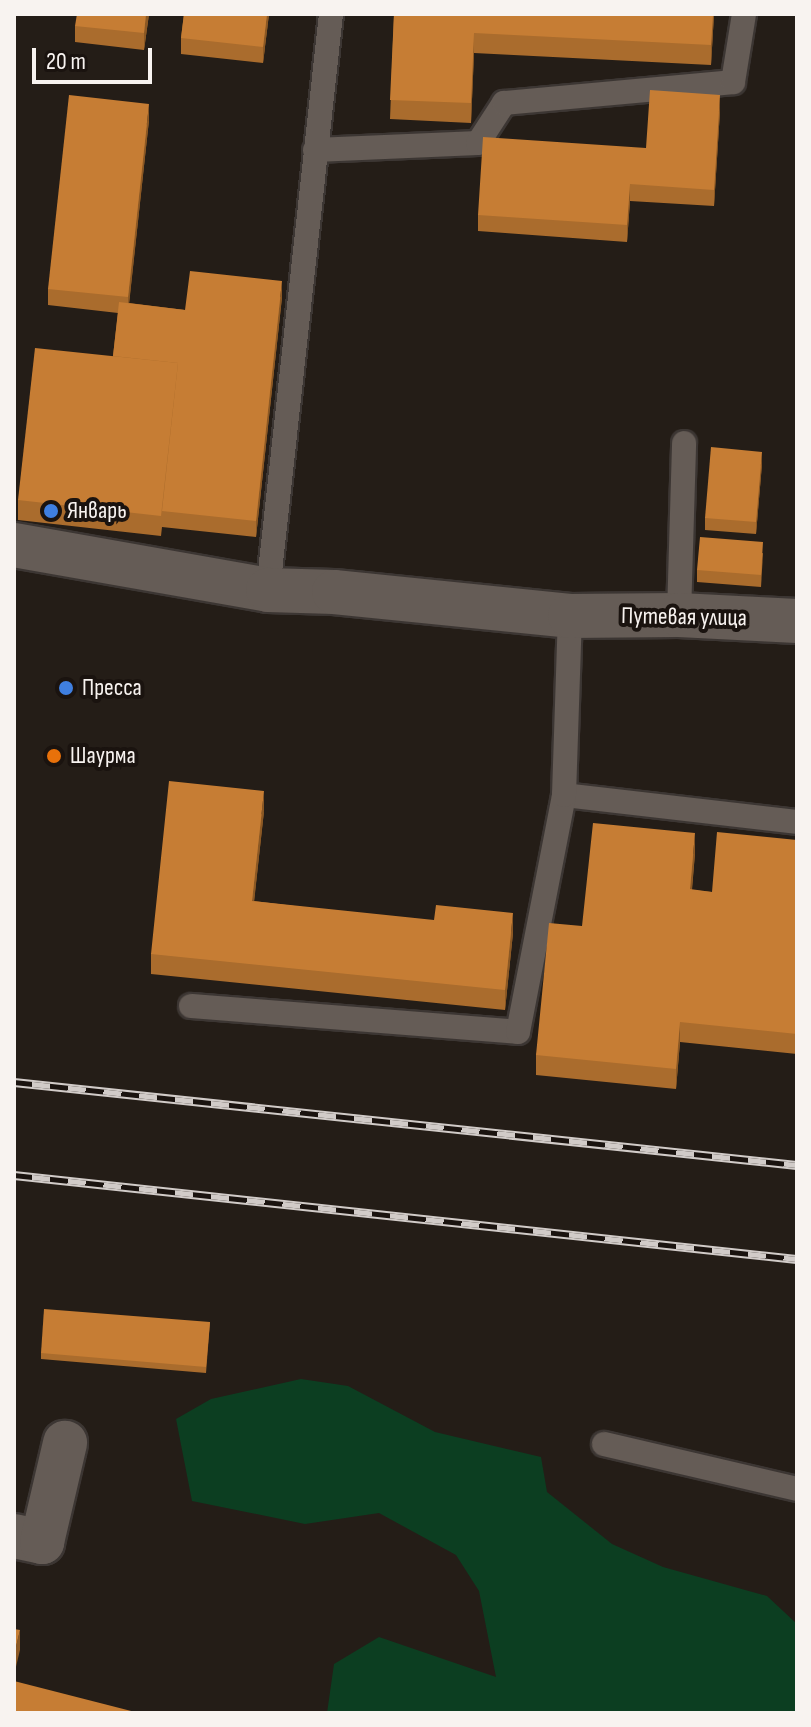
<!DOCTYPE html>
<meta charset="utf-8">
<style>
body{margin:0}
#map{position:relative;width:811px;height:1727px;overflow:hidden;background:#241d17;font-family:"Sofia Sans Condensed",sans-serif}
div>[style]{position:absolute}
.green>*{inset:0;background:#0c3e21}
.roads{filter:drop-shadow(2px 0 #3c3633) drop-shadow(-2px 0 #3c3633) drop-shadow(0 2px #3c3633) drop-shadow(0 -2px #3c3633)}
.lane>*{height:24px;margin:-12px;padding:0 12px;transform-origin:12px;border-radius:12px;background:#655c56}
.street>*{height:44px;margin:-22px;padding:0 22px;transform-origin:22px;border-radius:22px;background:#655c56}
.rail>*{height:9px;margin-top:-4.5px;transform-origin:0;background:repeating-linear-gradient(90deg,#1a130f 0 18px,#d1cbc8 0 36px);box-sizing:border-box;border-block:2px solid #d1cbc8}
.wall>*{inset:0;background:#aa6c2d}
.shaded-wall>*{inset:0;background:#8b5824}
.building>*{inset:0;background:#c67d34}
.dots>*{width:22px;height:22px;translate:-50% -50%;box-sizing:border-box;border:4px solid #1a130f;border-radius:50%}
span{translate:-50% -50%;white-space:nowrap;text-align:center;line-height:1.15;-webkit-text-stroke:8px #1a130f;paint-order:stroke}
.poi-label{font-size:24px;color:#f8f3f0}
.left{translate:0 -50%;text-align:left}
.street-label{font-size:24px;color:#f8f3f0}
.frame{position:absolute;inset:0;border:16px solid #f8f3f0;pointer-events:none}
.scale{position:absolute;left:32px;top:48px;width:120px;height:36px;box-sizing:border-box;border:4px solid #f8f3f0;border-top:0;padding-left:10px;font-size:24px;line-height:28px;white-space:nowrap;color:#f8f3f0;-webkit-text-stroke:6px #1a130f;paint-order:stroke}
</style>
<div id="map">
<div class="green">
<i style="clip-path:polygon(301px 1379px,348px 1386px,435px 1432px,541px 1457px,547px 1492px,612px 1544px,663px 1567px,767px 1596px,797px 1624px,797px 1713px,327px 1713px,334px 1664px,379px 1637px,496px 1677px,479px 1591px,456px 1555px,379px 1513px,305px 1524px,192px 1501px,176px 1419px,211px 1399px)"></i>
</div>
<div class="roads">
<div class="lane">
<i style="left:315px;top:150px;width:163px;rotate:-2.5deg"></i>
<i style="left:478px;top:143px;width:48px;rotate:-57deg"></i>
<i style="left:504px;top:103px;width:230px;rotate:-5.2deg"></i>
<i style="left:733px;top:82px;width:69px;rotate:-80.8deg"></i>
<i style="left:268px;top:590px;width:579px;rotate:-83.76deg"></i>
<i style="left:679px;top:615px;width:172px;rotate:-88.3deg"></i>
<i style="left:564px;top:795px;width:235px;rotate:6.6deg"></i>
<i style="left:191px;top:1006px;width:328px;rotate:4.5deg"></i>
<i style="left:518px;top:1032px;width:241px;rotate:-79deg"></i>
<i style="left:564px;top:795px;width:179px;rotate:-88.1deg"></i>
<i style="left:604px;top:1444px;width:198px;rotate:13.1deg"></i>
</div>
<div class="street">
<i style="left:14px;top:545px;width:258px;rotate:10deg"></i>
<i style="left:268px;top:590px;width:66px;rotate:1.7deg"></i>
<i style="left:334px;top:592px;width:237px;rotate:5.8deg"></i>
<i style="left:570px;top:616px;width:109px;rotate:-0.5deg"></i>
<i style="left:679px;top:615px;width:118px;rotate:2.9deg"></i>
<i style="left:14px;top:1536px;width:29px;rotate:12deg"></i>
<i style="left:42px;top:1542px;width:102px;rotate:-76.9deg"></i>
</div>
</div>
<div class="rail">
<i style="left:14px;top:1082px;width:787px;rotate:6.05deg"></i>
<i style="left:14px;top:1175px;width:787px;rotate:6.12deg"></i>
</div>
<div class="wall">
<i style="clip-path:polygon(149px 14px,144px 50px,75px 42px,75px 26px)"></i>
<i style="clip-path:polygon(184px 14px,269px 14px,263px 63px,181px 54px,181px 38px)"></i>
<i style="clip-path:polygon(394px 14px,714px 14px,711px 65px,474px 53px,471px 123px,390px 119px)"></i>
<i style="clip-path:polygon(720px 111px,714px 206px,630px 201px,627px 242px,478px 231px,478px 215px,646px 148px)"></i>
<i style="clip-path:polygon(149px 120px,129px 303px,185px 310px,282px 297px,256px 537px,162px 527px,161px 536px,18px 520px,18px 500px,113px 356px,118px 313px,48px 305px,48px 289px)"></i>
<i style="clip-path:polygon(762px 464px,756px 534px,705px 530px,705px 518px)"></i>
<i style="clip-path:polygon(763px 553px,761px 587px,697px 582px,697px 570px)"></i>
<i style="clip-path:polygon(264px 811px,254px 901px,513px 933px,505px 1010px,151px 974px,151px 954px)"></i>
<i style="clip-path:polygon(797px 840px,797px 1054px,680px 1042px,676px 1089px,536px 1075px,536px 1055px,582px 926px,695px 853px,692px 890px,712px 892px)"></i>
<i style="clip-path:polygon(210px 1322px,206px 1373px,41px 1359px,41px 1353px)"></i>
</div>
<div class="shaded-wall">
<i style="clip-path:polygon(146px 14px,149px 14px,144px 50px,144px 33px)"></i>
<i style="clip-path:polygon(267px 14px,269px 14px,263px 63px,263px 47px)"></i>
<i style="clip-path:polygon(713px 14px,714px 14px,711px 65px,711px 45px)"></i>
<i style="clip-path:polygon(474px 33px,474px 53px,471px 123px,471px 103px)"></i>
<i style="clip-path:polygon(720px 95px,720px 111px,714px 206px,714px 190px)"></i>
<i style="clip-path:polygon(149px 104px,149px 120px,128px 314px,128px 297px)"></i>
<i style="clip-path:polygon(630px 184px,630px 201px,627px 242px,627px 225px)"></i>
<i style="clip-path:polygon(282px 281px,282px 297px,256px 537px,256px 521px)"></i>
<i style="clip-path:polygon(762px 452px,762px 464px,756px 534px,756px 522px)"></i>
<i style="clip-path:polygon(264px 791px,264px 811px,252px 921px,252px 901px)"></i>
<i style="clip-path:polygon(695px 833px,695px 853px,690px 909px,690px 889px)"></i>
<i style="clip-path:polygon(513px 913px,513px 933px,505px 1010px,505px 990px)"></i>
<i style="clip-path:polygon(680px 1022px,680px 1042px,676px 1089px,676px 1069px)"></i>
<i style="clip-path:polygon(20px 1630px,20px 1650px,14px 1675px,14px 1655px)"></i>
</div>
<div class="building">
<i style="clip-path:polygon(77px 14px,146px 14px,144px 33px,75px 26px)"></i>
<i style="clip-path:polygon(184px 14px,267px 14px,263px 47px,181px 38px)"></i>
<i style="clip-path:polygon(394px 14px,713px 14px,711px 45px,474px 33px,471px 103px,390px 100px)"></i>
<i style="clip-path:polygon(650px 90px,720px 95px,714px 190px,630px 184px,627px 225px,478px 215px,483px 137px,646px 148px)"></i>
<i style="clip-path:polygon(69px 95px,149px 104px,128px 297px,48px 289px)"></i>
<i style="clip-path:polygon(190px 271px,282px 281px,256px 521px,162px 511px,178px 363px,113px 356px,119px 302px,185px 310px)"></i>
<i style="clip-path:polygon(35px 348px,178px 363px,161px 516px,18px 500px)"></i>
<i style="clip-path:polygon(711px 447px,762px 452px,756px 522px,705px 518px)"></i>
<i style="clip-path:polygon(700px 537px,763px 542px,761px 575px,697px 570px)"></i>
<i style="clip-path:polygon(169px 781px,264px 791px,252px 901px,434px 920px,436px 905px,513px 913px,505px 990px,151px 954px)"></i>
<i style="clip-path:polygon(593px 823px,695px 833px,690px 889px,712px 892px,717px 832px,797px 840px,797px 1034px,680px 1022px,676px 1069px,536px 1055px,549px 923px,582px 926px)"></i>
<i style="clip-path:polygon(44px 1309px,210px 1322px,206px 1367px,41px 1353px)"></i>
<i style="clip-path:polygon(14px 1629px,20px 1630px,14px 1655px)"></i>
<i style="clip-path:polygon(14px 1681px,139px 1713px,14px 1713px)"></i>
</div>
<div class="dots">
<i style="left:51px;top:511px;background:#3f7fe0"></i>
<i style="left:66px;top:688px;background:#3f7fe0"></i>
<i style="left:54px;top:756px;background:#e8710a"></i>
</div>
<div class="poi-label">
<span class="left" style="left:67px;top:511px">Январь</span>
<span class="left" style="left:82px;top:688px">Пресса</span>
<span class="left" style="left:70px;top:756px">Шаурма</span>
</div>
<div class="street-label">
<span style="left:684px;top:617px;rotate:1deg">Путевая улица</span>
</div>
<div class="frame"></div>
<div class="scale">20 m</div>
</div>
